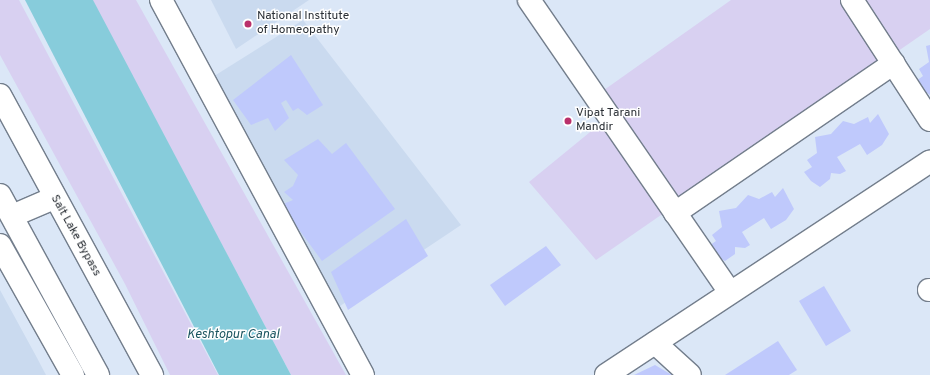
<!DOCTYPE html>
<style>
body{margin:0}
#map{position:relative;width:930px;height:375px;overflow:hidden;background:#dbe7f7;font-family:Overpass,sans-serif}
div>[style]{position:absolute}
.built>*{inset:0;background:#cadaef}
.green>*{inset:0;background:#d8d0f1}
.water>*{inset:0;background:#87ccdb}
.building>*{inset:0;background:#bfc9fc}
.roads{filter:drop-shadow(1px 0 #737e8c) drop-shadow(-1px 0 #737e8c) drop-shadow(0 1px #737e8c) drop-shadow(0 -1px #737e8c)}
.minor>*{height:22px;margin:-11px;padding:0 11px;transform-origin:11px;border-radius:11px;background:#fff}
.major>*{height:22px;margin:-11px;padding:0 11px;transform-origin:11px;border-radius:11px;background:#fff}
.dots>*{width:11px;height:11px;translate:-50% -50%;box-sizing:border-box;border:2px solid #fff;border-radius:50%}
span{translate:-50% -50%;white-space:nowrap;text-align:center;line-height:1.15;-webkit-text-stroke:3px #fff;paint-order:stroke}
.poi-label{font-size:12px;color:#2a2f35}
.left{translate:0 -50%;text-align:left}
.street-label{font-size:12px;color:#2a2f35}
.water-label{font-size:13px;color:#19545f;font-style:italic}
</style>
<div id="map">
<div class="built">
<i style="clip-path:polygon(211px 0,309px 0,236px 49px)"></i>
<i style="clip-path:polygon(303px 20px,461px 225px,337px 308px,211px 78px)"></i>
<i style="clip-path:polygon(0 290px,36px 356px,46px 375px,0 375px)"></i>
</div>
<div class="green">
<i style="clip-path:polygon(0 0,19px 0,218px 375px,170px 375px,125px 284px,0 55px)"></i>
<i style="clip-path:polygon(92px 0,136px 0,346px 375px,291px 375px)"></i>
<i style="clip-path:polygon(731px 0,930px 0,930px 29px,596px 260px,529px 182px,617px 110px,604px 90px)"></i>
</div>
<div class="water">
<i style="clip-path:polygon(25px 0,93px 0,291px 375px,219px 375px)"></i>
</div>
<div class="building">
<i style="clip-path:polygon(930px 45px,930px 95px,923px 90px,916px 81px,923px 76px,919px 69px,929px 62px,926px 46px)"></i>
<i style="clip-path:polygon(291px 55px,323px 105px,307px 115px,298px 108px,293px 111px,286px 100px,281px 103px,289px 118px,275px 131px,268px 118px,251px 125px,233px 100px)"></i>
<i style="clip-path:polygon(878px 114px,889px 134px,882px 145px,867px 155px,860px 144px,837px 157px,846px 171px,840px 174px,831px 173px,830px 179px,820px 187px,811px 181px,804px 172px,812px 167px,807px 160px,817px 153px,815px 137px,831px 134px,843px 121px,854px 124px,868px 117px,870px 123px)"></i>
<i style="clip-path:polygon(318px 139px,332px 154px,346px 143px,395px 209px,322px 261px,281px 205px,293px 200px,284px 192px,293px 186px,298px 175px,284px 160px)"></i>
<i style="clip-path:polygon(783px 188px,794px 209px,786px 220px,771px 229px,764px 218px,742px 232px,750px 245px,745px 248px,735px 247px,735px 254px,725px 261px,716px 256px,709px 246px,716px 241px,712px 235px,722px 227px,719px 211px,736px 208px,748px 195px,759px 199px,772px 192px,775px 197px)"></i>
<i style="clip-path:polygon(406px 219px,428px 256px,348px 310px,331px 272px)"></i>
<i style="clip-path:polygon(546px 246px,561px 265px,505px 306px,490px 285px)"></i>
<i style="clip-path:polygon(824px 286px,851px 331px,826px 346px,799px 301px)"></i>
<i style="clip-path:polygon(778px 341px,797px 370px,789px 375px,725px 375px)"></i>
<i style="clip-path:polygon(655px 365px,672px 375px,634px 375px)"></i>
</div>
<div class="roads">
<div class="minor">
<i style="left:161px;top:0;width:426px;rotate:61.7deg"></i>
<i style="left:529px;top:0;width:354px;rotate:55.5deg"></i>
<i style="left:852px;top:0;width:143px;rotate:57deg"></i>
<i style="left:675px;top:213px;width:265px;rotate:-34.4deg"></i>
<i style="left:929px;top:290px;width:1px"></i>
<i style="left:655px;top:343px;width:47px;rotate:42.4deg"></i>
<i style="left:606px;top:375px;width:388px;rotate:-33.4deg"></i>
</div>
<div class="major">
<i style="left:0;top:95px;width:319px;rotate:61.5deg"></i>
<i style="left:0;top:195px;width:205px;rotate:61.4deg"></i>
<i style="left:12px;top:216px;width:46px;rotate:-23.2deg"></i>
<i style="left:0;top:245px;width:149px;rotate:60.7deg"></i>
</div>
</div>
<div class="dots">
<i style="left:248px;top:24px;background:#ba306b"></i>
<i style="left:568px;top:121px;background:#ba306b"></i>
</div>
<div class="poi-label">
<span class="left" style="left:257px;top:24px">National Institute<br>of Homeopathy</span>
<span class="left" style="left:576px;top:121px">Vipat Tarani<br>Mandir</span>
</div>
<div class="street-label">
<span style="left:75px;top:236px;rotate:61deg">Salt Lake Bypass</span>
</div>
<div class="water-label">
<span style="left:233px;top:335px">Keshtopur Canal</span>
</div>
</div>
